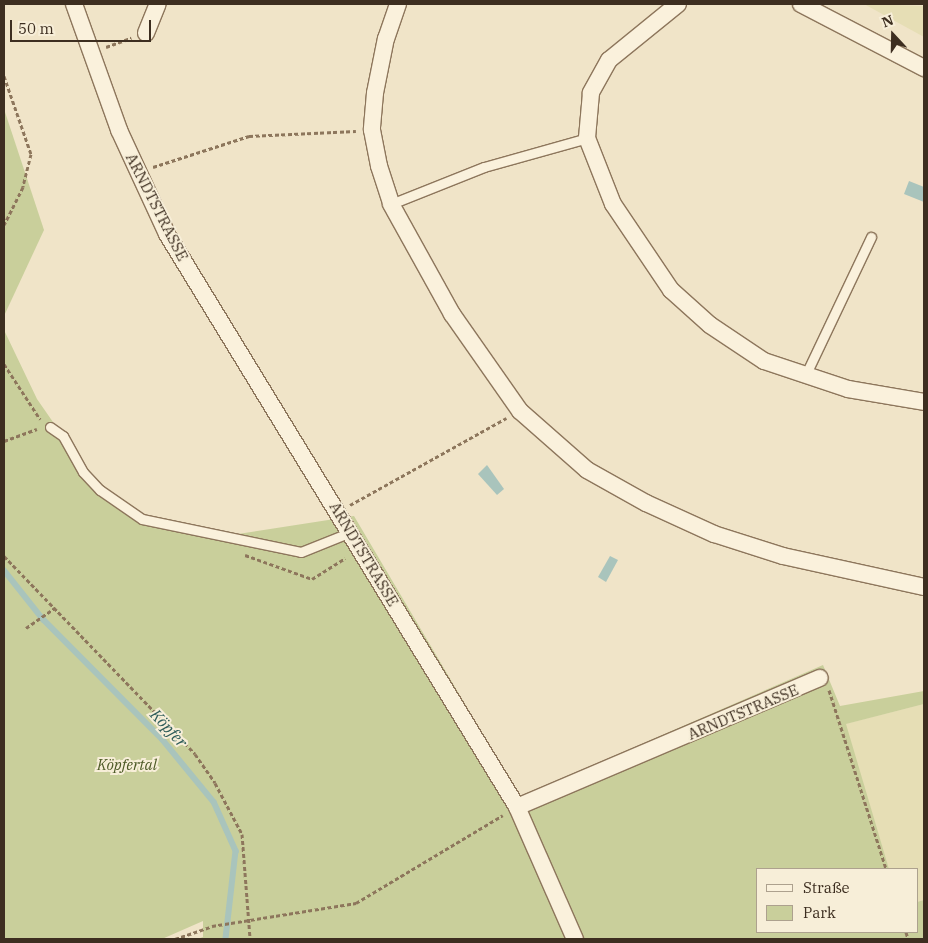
<!DOCTYPE html>
<meta charset="utf-8">
<style>
body{margin:0}
#map{position:relative;width:928px;height:943px;overflow:hidden;background:#f0e4c8;font-family:"IBM Plex Serif",serif}
div>[style]{position:absolute}
.farmland>*{inset:0;background:#e6deb5}
.green>*{inset:0;background:#c9cf9b}
.water>*{inset:0;background:#a9c4bc}
.stream>*{height:5.5px;margin:-2.75px;padding:0 2.75px;transform-origin:2.75px;border-radius:2.75px;background:#a9c4bc}
.path>*{height:3px;margin-top:-1.5px;transform-origin:0;background:repeating-linear-gradient(90deg,#8d765c 0 4px,transparent 0 6.5px)}
.roads{filter:drop-shadow(1px 0 #8d765c) drop-shadow(-1px 0 #8d765c) drop-shadow(0 1px #8d765c) drop-shadow(0 -1px #8d765c)}
.lane>*{height:9px;margin:-4.5px;padding:0 4.5px;transform-origin:4.5px;border-radius:4.5px;background:#faf1dc}
.street>*{height:16px;margin:-8px;padding:0 8px;transform-origin:8px;border-radius:8px;background:#faf1dc}
span{translate:-50% -50%;white-space:nowrap;text-align:center;line-height:1.15;-webkit-text-stroke:4px #f7eed8;paint-order:stroke}
.street-label{font-size:15px;color:#3d2e20}
.park-label{font-size:15px;color:#4d5a26;font-style:italic}
.water-label{font-size:16px;color:#2f5d5a;font-style:italic}
.frame{position:absolute;inset:0;border:5px solid #3d2e20;pointer-events:none}
.legend{position:absolute;left:756px;top:868px;width:162px;height:65px;box-sizing:border-box;background:#f7eed8;border:1px solid #ada18e;margin:0;padding:6px 9px;list-style:none;font-size:15px;color:#3d2e20}
.legend li{display:flex;align-items:center;gap:10px;height:25px}
.legend b{width:25px;border:1px solid #ada18e}
.north{position:absolute;left:868px;top:10px;width:50px;height:50px;-webkit-text-stroke:4px #f7eed8;paint-order:stroke;rotate:339deg;font-size:14px;font-weight:700;line-height:20px;text-align:center;color:#3d2e20}
.north::after{content:'';display:block;margin:auto;width:18px;height:22px;background:#3d2e20;clip-path:polygon(50% 0,100% 100%,50% 72%,0 100%)}
.scale{position:absolute;left:10px;top:20px;width:141px;height:22px;box-sizing:border-box;border:2px solid #3d2e20;border-top:0;padding-left:6px;font-size:15px;line-height:18px;white-space:nowrap;color:#3d2e20;-webkit-text-stroke:4px #f7eed8;paint-order:stroke}
</style>
<div id="map">
<div class="farmland">
<i style="clip-path:polygon(864px 4px,924px 6px,924px 37px)"></i>
<i style="clip-path:polygon(924px 704px,924px 900px,917px 902px,917px 869px,889px 869px,845px 724px)"></i>
</div>
<div class="green">
<i style="clip-path:polygon(4px 109px,44px 230px,4px 316px)"></i>
<i style="clip-path:polygon(4px 330px,37px 399px,80px 461px,126px 511px,212px 538px,354px 516px,520px 797px,823px 665px,840px 706px,924px 691px,924px 704px,846px 724px,889px 869px,757px 869px,757px 932px,917px 932px,917px 902px,924px 900px,924px 939px,197px 939px,203px 937px,203px 921px,162px 939px,4px 939px)"></i>
</div>
<div class="water">
<i style="clip-path:polygon(909px 181px,924px 187px,924px 202px,904px 194px)"></i>
<i style="clip-path:polygon(487px 465px,504px 489px,497px 495px,478px 474px)"></i>
<i style="clip-path:polygon(610px 556px,618px 560px,606px 582px,598px 577px)"></i>
</div>
<div class="stream">
<i style="left:4px;top:570px;width:63px;rotate:51.5deg"></i>
<i style="left:43px;top:619px;width:170px;rotate:45.2deg"></i>
<i style="left:163px;top:740px;width:80px;rotate:50.6deg"></i>
<i style="left:214px;top:802px;width:54px;rotate:65.8deg"></i>
<i style="left:236px;top:851px;width:89px;rotate:96.5deg"></i>
</div>
<div class="path">
<i style="left:106px;top:47px;width:27px;rotate:-20deg"></i>
<i style="left:4px;top:76px;width:83px;rotate:70.9deg"></i>
<i style="left:31px;top:154px;width:34px;rotate:104deg"></i>
<i style="left:23px;top:187px;width:42px;rotate:116.6deg"></i>
<i style="left:153px;top:167px;width:101px;rotate:-17.9deg"></i>
<i style="left:249px;top:136px;width:107px;rotate:-2.7deg"></i>
<i style="left:4px;top:364px;width:66px;rotate:56.8deg"></i>
<i style="left:4px;top:441px;width:35px;rotate:-20deg"></i>
<i style="left:350px;top:505px;width:179px;rotate:-29.1deg"></i>
<i style="left:245px;top:555px;width:71px;rotate:19.7deg"></i>
<i style="left:312px;top:579px;width:39px;rotate:-32deg"></i>
<i style="left:4px;top:556px;width:275px;rotate:46deg"></i>
<i style="left:195px;top:754px;width:35px;rotate:55deg"></i>
<i style="left:215px;top:783px;width:58px;rotate:62.1deg"></i>
<i style="left:242px;top:834px;width:105px;rotate:85.6deg"></i>
<i style="left:26px;top:628px;width:35px;rotate:-35deg"></i>
<i style="left:829px;top:690px;width:188px;rotate:72.3deg"></i>
<i style="left:906px;top:932px;width:7px;rotate:74deg"></i>
<i style="left:175px;top:939px;width:39px;rotate:-19deg"></i>
<i style="left:212px;top:926px;width:146px;rotate:-9.1deg"></i>
<i style="left:356px;top:903px;width:171px;rotate:-30.9deg"></i>
</div>
<div class="roads">
<div class="lane">
<i style="left:391px;top:204px;width:100px;rotate:-21.7deg"></i>
<i style="left:484px;top:167px;width:107px;rotate:-15.7deg"></i>
<i style="left:805px;top:376px;width:154px;rotate:-64.6deg"></i>
<i style="left:50px;top:427px;width:16px;rotate:35deg"></i>
<i style="left:63px;top:436px;width:41px;rotate:60.9deg"></i>
<i style="left:83px;top:472px;width:25px;rotate:47deg"></i>
<i style="left:100px;top:490px;width:51px;rotate:34.6deg"></i>
<i style="left:142px;top:519px;width:162px;rotate:11.7deg"></i>
<i style="left:301px;top:552px;width:54px;rotate:-21.8deg"></i>
</div>
<div class="street">
<i style="left:74px;top:4px;width:134px;rotate:70.3deg"></i>
<i style="left:119px;top:130px;width:115px;rotate:65.2deg"></i>
<i style="left:167px;top:234px;width:671px;rotate:58.58deg"></i>
<i style="left:517px;top:807px;width:144px;rotate:66.3deg"></i>
<i style="left:398px;top:4px;width:36px;rotate:109deg"></i>
<i style="left:386px;top:38px;width:56px;rotate:101.3deg"></i>
<i style="left:375px;top:93px;width:37px;rotate:95deg"></i>
<i style="left:372px;top:130px;width:37px;rotate:79deg"></i>
<i style="left:379px;top:166px;width:40px;rotate:72deg"></i>
<i style="left:391px;top:204px;width:126px;rotate:61deg"></i>
<i style="left:452px;top:314px;width:118px;rotate:55deg"></i>
<i style="left:520px;top:411px;width:89px;rotate:41.4deg"></i>
<i style="left:587px;top:470px;width:68px;rotate:29.2deg"></i>
<i style="left:646px;top:503px;width:75px;rotate:24.5deg"></i>
<i style="left:714px;top:534px;width:72px;rotate:17.7deg"></i>
<i style="left:783px;top:556px;width:144px;rotate:12.4deg"></i>
<i style="left:678px;top:4px;width:89px;rotate:140.9deg"></i>
<i style="left:609px;top:60px;width:38px;rotate:119deg"></i>
<i style="left:591px;top:93px;width:45px;rotate:95.1deg"></i>
<i style="left:587px;top:138px;width:71px;rotate:68.5deg"></i>
<i style="left:613px;top:204px;width:104px;rotate:56deg"></i>
<i style="left:671px;top:290px;width:52px;rotate:41.9deg"></i>
<i style="left:710px;top:325px;width:65px;rotate:33.7deg"></i>
<i style="left:764px;top:361px;width:89px;rotate:18.4deg"></i>
<i style="left:848px;top:389px;width:77px;rotate:9.7deg"></i>
<i style="left:801px;top:4px;width:139px;rotate:27.5deg"></i>
<i style="left:146px;top:33px;width:31px;rotate:-68deg"></i>
<i style="left:517px;top:807px;width:329px;rotate:-23.1deg"></i>
</div>
</div>
<div class="street-label">
<span style="left:157px;top:207px;rotate:63deg">ARNDTSTRASSE</span>
<span style="left:364px;top:554px;rotate:59deg">ARNDTSTRASSE</span>
<span style="left:743px;top:712px;rotate:-23deg">ARNDTSTRASSE</span>
</div>
<div class="park-label">
<span style="left:127px;top:765px">Köpfertal</span>
</div>
<div class="water-label">
<span style="left:169px;top:728px;rotate:47deg">Köpfer</span>
</div>
<div class="frame"></div>
<ul class="legend">
<li><b style="height:6px;background:#faf1dc"></b>Straße</li>
<li><b style="height:14px;background:#c9cf9b"></b>Park</li>
</ul>
<div class="north">N</div>
<div class="scale">50 m</div>
</div>
